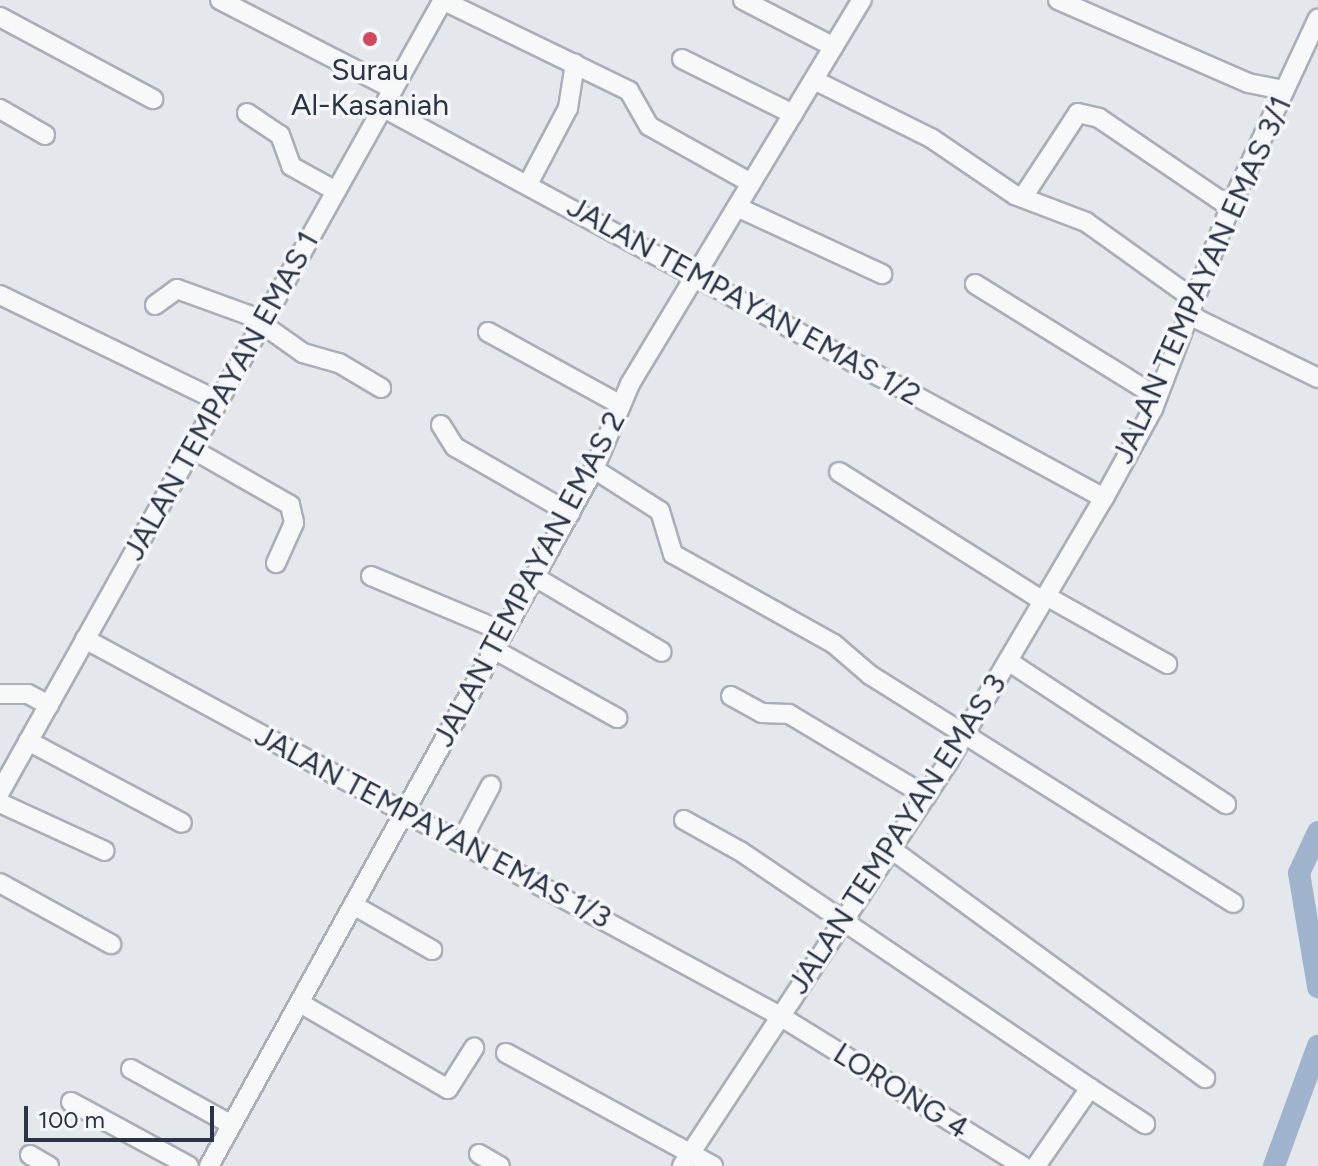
<!DOCTYPE html>
<style>
body{margin:0}
#map{position:relative;width:1318px;height:1166px;overflow:hidden;background:#e4e7ec;font-family:Figtree,sans-serif}
div>[style]{position:absolute}
.river>*{height:22px;margin:-11px;padding:0 11px;transform-origin:11px;border-radius:11px;background:#9fb4cc}
.roads{filter:drop-shadow(2px 0 #a9aeb7) drop-shadow(-2px 0 #a9aeb7) drop-shadow(0 2px #a9aeb7) drop-shadow(0 -2px #a9aeb7)}
.minor>*{height:18px;margin:-9px;padding:0 9px;transform-origin:9px;border-radius:9px;background:#f7f8fa}
.dots>*{width:22px;height:22px;translate:-50% -50%;box-sizing:border-box;border:4px solid #f4f6f9;border-radius:50%}
span{translate:-50% -50%;white-space:nowrap;text-align:center;line-height:1.15;-webkit-text-stroke:7px #f4f6f9;paint-order:stroke}
.poi-label{font-size:30px;color:#2b3445}
.street-label{font-size:30px;color:#2b3445}
.scale{position:absolute;left:24px;top:1106px;width:190px;height:36px;box-sizing:border-box;border:4px solid #2b3445;border-top:0;padding-left:10px;font-size:24px;line-height:28px;white-space:nowrap;color:#2b3445;-webkit-text-stroke:6px #f4f6f9;paint-order:stroke}
</style>
<div id="map">
<div class="river">
<i style="left:1318px;top:832px;width:45px;rotate:114.9deg"></i>
<i style="left:1299px;top:873px;width:116px;rotate:80.5deg"></i>
<i style="left:1274px;top:1166px;width:128px;rotate:-69.9deg"></i>
</div>
<div class="roads">
<div class="minor">
<i style="left:220px;top:0;width:195px;rotate:27.2deg"></i>
<i style="left:442px;top:0;width:208px;rotate:25.9deg"></i>
<i style="left:629px;top:91px;width:40px;rotate:60.3deg"></i>
<i style="left:649px;top:126px;width:117px;rotate:29.2deg"></i>
<i style="left:743px;top:0;width:102px;rotate:27.3deg"></i>
<i style="left:1058px;top:0;width:207px;rotate:23.6deg"></i>
<i style="left:1248px;top:83px;width:37px;rotate:11deg"></i>
<i style="left:0;top:17px;width:174px;rotate:28.2deg"></i>
<i style="left:682px;top:59px;width:124px;rotate:26.4deg"></i>
<i style="left:814px;top:80px;width:131px;rotate:26.4deg"></i>
<i style="left:931px;top:138px;width:102px;rotate:34.2deg"></i>
<i style="left:1015px;top:195px;width:76px;rotate:20.8deg"></i>
<i style="left:1086px;top:222px;width:134px;rotate:35.6deg"></i>
<i style="left:382px;top:107px;width:821px;rotate:28.44deg"></i>
<i style="left:0;top:109px;width:52px;rotate:30deg"></i>
<i style="left:247px;top:113px;width:40px;rotate:34deg"></i>
<i style="left:280px;top:135px;width:33px;rotate:70deg"></i>
<i style="left:291px;top:166px;width:51px;rotate:29.1deg"></i>
<i style="left:528px;top:184px;width:86px;rotate:-62.2deg"></i>
<i style="left:568px;top:108px;width:45px;rotate:-81deg"></i>
<i style="left:1023px;top:197px;width:100px;rotate:-56.8deg"></i>
<i style="left:1078px;top:113px;width:22px;rotate:13deg"></i>
<i style="left:1099px;top:118px;width:158px;rotate:34.2deg"></i>
<i style="left:737px;top:207px;width:160px;rotate:24.8deg"></i>
<i style="left:975px;top:284px;width:214px;rotate:31.8deg"></i>
<i style="left:0;top:295px;width:242px;rotate:25.9deg"></i>
<i style="left:155px;top:305px;width:27px;rotate:-36deg"></i>
<i style="left:177px;top:289px;width:79px;rotate:20deg"></i>
<i style="left:251px;top:316px;width:64px;rotate:35.4deg"></i>
<i style="left:303px;top:353px;width:37px;rotate:16deg"></i>
<i style="left:339px;top:363px;width:49px;rotate:30.8deg"></i>
<i style="left:1189px;top:315px;width:144px;rotate:26deg"></i>
<i style="left:488px;top:332px;width:152px;rotate:28.8deg"></i>
<i style="left:441px;top:425px;width:26px;rotate:58deg"></i>
<i style="left:455px;top:447px;width:133px;rotate:29.9deg"></i>
<i style="left:192px;top:449px;width:113px;rotate:29.7deg"></i>
<i style="left:290px;top:505px;width:18px;rotate:77deg"></i>
<i style="left:294px;top:523px;width:44px;rotate:114.2deg"></i>
<i style="left:594px;top:469px;width:78px;rotate:32.5deg"></i>
<i style="left:660px;top:511px;width:45px;rotate:73.2deg"></i>
<i style="left:673px;top:554px;width:184px;rotate:29.2deg"></i>
<i style="left:834px;top:644px;width:48px;rotate:40.7deg"></i>
<i style="left:870px;top:675px;width:429px;rotate:32.1deg"></i>
<i style="left:839px;top:472px;width:241px;rotate:32.3deg"></i>
<i style="left:371px;top:576px;width:144px;rotate:22.8deg"></i>
<i style="left:535px;top:577px;width:147px;rotate:30.6deg"></i>
<i style="left:1046px;top:596px;width:139px;rotate:29.3deg"></i>
<i style="left:85px;top:639px;width:791px;rotate:28.48deg"></i>
<i style="left:780px;top:1016px;width:286px;rotate:31.7deg"></i>
<i style="left:495px;top:650px;width:140px;rotate:29.1deg"></i>
<i style="left:1008px;top:661px;width:261px;rotate:33.3deg"></i>
<i style="left:0;top:694px;width:28px"></i>
<i style="left:28px;top:694px;width:24px;rotate:28deg"></i>
<i style="left:731px;top:696px;width:35px;rotate:29deg"></i>
<i style="left:762px;top:713px;width:27px;rotate:2deg"></i>
<i style="left:789px;top:714px;width:160px;rotate:30.9deg"></i>
<i style="left:28px;top:741px;width:174px;rotate:28deg"></i>
<i style="left:0;top:792px;width:907px;rotate:-60.78deg"></i>
<i style="left:0;top:803px;width:115px;rotate:24.6deg"></i>
<i style="left:684px;top:820px;width:64px;rotate:29deg"></i>
<i style="left:740px;top:851px;width:423px;rotate:34.1deg"></i>
<i style="left:461px;top:842px;width:64px;rotate:-62.2deg"></i>
<i style="left:891px;top:849px;width:389px;rotate:36.1deg"></i>
<i style="left:0;top:883px;width:127px;rotate:28.8deg"></i>
<i style="left:355px;top:906px;width:89px;rotate:29.7deg"></i>
<i style="left:300px;top:1003px;width:171px;rotate:30.2deg"></i>
<i style="left:448px;top:1089px;width:49px;rotate:-57.6deg"></i>
<i style="left:506px;top:1053px;width:236px;rotate:28.6deg"></i>
<i style="left:131px;top:1069px;width:115px;rotate:29deg"></i>
<i style="left:71px;top:1102px;width:134px;rotate:28.5deg"></i>
<i style="left:479px;top:1154px;width:24px;rotate:30deg"></i>
<i style="left:30px;top:1155px;width:22px;rotate:30deg"></i>
<i style="left:209px;top:1166px;width:796px;rotate:-61.09deg"></i>
<i style="left:594px;top:469px;width:92px;rotate:-67deg"></i>
<i style="left:630px;top:384px;width:449px;rotate:-58.9deg"></i>
<i style="left:682px;top:1166px;width:487px;rotate:-56.6deg"></i>
<i style="left:950px;top:759px;width:303px;rotate:-59.5deg"></i>
<i style="left:1104px;top:498px;width:102px;rotate:-61.2deg"></i>
<i style="left:1153px;top:409px;width:216px;rotate:-69.1deg"></i>
<i style="left:1230px;top:207px;width:208px;rotate:-65deg"></i>
<i style="left:1036px;top:1166px;width:95px;rotate:-55.3deg"></i>
<i style="left:1090px;top:1088px;width:66px;rotate:33.2deg"></i>
</div>
</div>
<div class="dots">
<i style="left:370px;top:39px;background:#d1495b"></i>
</div>
<div class="poi-label">
<span style="left:370px;top:87px">Surau<br>Al-Kasaniah</span>
</div>
<div class="street-label">
<span style="left:1202px;top:280px;rotate:-66deg">JALAN TEMPAYAN EMAS 3/1</span>
<span style="left:744px;top:301px;rotate:29deg">JALAN TEMPAYAN EMAS 1/2</span>
<span style="left:221px;top:396px;rotate:-61deg">JALAN TEMPAYAN EMAS 1</span>
<span style="left:529px;top:579px;rotate:-62deg">JALAN TEMPAYAN EMAS 2</span>
<span style="left:433px;top:827px;rotate:28deg">JALAN TEMPAYAN EMAS 1/3</span>
<span style="left:897px;top:834px;rotate:-57deg">JALAN TEMPAYAN EMAS 3</span>
<span style="left:901px;top:1091px;rotate:32deg">LORONG 4</span>
</div>
<div class="scale">100 m</div>
</div>
